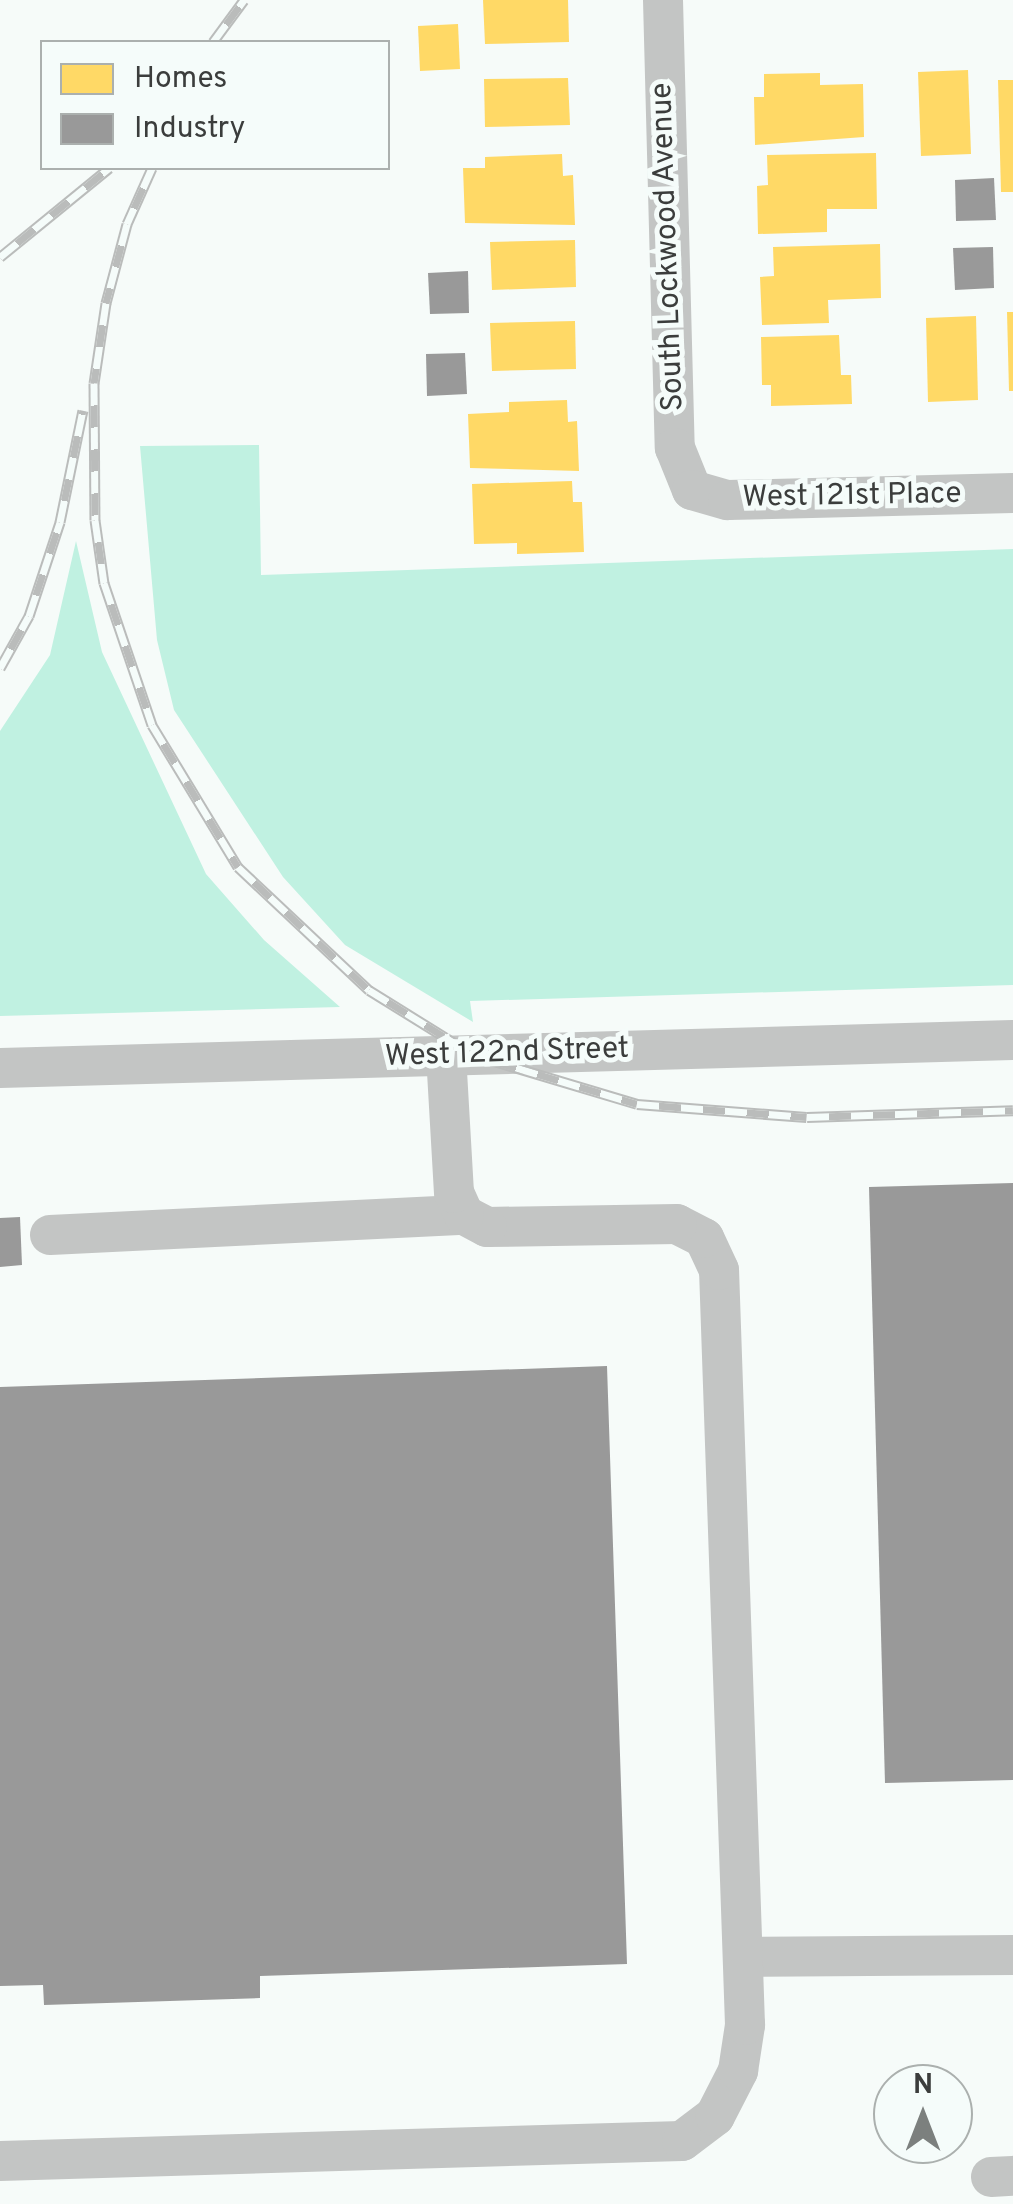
<!DOCTYPE html>
<style>
body{margin:0}
#map{position:relative;width:1013px;height:2204px;overflow:hidden;background:#f6fbf9;font-family:Overpass,sans-serif}
div>[style]{position:absolute}
.green>*{inset:0;background:#c0f1e1}
.homes>*{inset:0;background:#ffd966}
.industry>*{inset:0;background:#999}
.minor>*{height:40px;margin:-20px;padding:0 20px;transform-origin:20px;border-radius:20px;background:#c3c5c4}
.rail>*{height:11px;margin-top:-5.5px;transform-origin:0;background:repeating-linear-gradient(90deg,#f5fcfa 0 22px,#babcbb 0 44px);box-sizing:border-box;border-block:2px solid #babcbb}
span{translate:-50% -50%;white-space:nowrap;text-align:center;line-height:1.15;-webkit-text-stroke:10px #f5fcfa;paint-order:stroke}
.street-label{font-size:30px;color:#3b3d3c}
.legend{position:absolute;left:40px;top:40px;width:350px;height:130px;box-sizing:border-box;background:#f5fcfa;border:2px solid #abb0ae;margin:0;padding:12px 18px;list-style:none;font-size:30px;color:#3b3d3c}
.legend li{display:flex;align-items:center;gap:20px;height:50px}
.legend b{width:50px;border:2px solid #abb0ae}
.north{position:absolute;left:873px;top:2064px;width:100px;height:100px;box-sizing:border-box;background:#f5fcfa;border:2px solid #abb0ae;border-radius:50%;rotate:0deg;font-size:28px;font-weight:700;line-height:40px;text-align:center;color:#3b3d3c}
.north::after{content:'';display:block;margin:auto;width:35px;height:45px;background:#7c807e;clip-path:polygon(50% 0,100% 100%,50% 72%,0 100%)}
</style>
<div id="map">
<div class="green">
<i style="clip-path:polygon(259px 445px,261px 575px,1013px 549px,1013px 985px,470px 1001px,473px 1022px,345px 945px,283px 877px,174px 710px,157px 640px,140px 446px)"></i>
<i style="clip-path:polygon(76px 541px,102px 652px,206px 874px,264px 940px,340px 1007px,0 1016px,0 731px,50px 655px)"></i>
</div>
<div class="homes">
<i style="clip-path:polygon(483px 0,568px 0,569px 42px,485px 44px)"></i>
<i style="clip-path:polygon(458px 24px,460px 69px,420px 71px,418px 26px)"></i>
<i style="clip-path:polygon(968px 70px,971px 154px,921px 156px,918px 72px)"></i>
<i style="clip-path:polygon(820px 73px,820px 85px,863px 84px,864px 137px,755px 145px,754px 97px,764px 97px,764px 74px)"></i>
<i style="clip-path:polygon(568px 78px,570px 125px,485px 127px,484px 79px)"></i>
<i style="clip-path:polygon(998px 80px,1013px 80px,1013px 192px,1001px 192px)"></i>
<i style="clip-path:polygon(876px 153px,877px 209px,827px 209px,827px 232px,758px 234px,757px 186px,768px 185px,767px 155px)"></i>
<i style="clip-path:polygon(562px 154px,563px 176px,573px 175px,575px 225px,465px 223px,463px 168px,485px 168px,485px 157px)"></i>
<i style="clip-path:polygon(575px 240px,576px 287px,492px 290px,490px 242px)"></i>
<i style="clip-path:polygon(880px 244px,881px 298px,828px 300px,829px 323px,762px 325px,760px 277px,774px 276px,773px 247px)"></i>
<i style="clip-path:polygon(1007px 312px,1013px 312px,1013px 391px,1009px 391px)"></i>
<i style="clip-path:polygon(976px 316px,978px 400px,928px 402px,926px 318px)"></i>
<i style="clip-path:polygon(575px 321px,576px 369px,492px 371px,490px 323px)"></i>
<i style="clip-path:polygon(839px 335px,841px 375px,851px 375px,852px 404px,771px 406px,771px 385px,762px 385px,761px 337px)"></i>
<i style="clip-path:polygon(567px 400px,568px 422px,577px 421px,579px 471px,470px 468px,468px 414px,509px 412px,509px 402px)"></i>
<i style="clip-path:polygon(572px 481px,573px 502px,582px 502px,584px 552px,517px 554px,517px 543px,474px 544px,472px 484px)"></i>
</div>
<div class="industry">
<i style="clip-path:polygon(994px 178px,996px 220px,956px 221px,955px 180px)"></i>
<i style="clip-path:polygon(993px 247px,994px 288px,955px 290px,953px 248px)"></i>
<i style="clip-path:polygon(468px 271px,469px 313px,430px 314px,428px 273px)"></i>
<i style="clip-path:polygon(465px 353px,467px 394px,427px 396px,426px 354px)"></i>
<i style="clip-path:polygon(1013px 1183px,1013px 1780px,885px 1783px,869px 1187px)"></i>
<i style="clip-path:polygon(20px 1217px,22px 1265px,0 1267px,0 1218px)"></i>
<i style="clip-path:polygon(607px 1366px,627px 1964px,260px 1976px,260px 1998px,44px 2005px,43px 1985px,0 1986px,0 1387px)"></i>
</div>
<div class="minor">
<i style="left:663px;top:0;width:448px;rotate:88.5deg"></i>
<i style="left:675px;top:448px;width:45px;rotate:68deg"></i>
<i style="left:692px;top:490px;width:37px;rotate:16deg"></i>
<i style="left:728px;top:500px;width:285px;rotate:-1.4deg"></i>
<i style="left:0;top:1068px;width:1013px;rotate:-1.58deg"></i>
<i style="left:50px;top:1235px;width:414px;rotate:-2.8deg"></i>
<i style="left:743px;top:1957px;width:270px;rotate:-0.4deg"></i>
<i style="left:0;top:2161px;width:682px;rotate:-1.68deg"></i>
<i style="left:682px;top:2141px;width:41px;rotate:-37.1deg"></i>
<i style="left:715px;top:2116px;width:51px;rotate:-62.9deg"></i>
<i style="left:738px;top:2071px;width:47px;rotate:-81.3deg"></i>
<i style="left:745px;top:2025px;width:755px;rotate:-91.97deg"></i>
<i style="left:719px;top:1270px;width:35px;rotate:-115deg"></i>
<i style="left:704px;top:1238px;width:30px;rotate:-153deg"></i>
<i style="left:677px;top:1224px;width:190px;rotate:179.1deg"></i>
<i style="left:487px;top:1227px;width:26px;rotate:-152deg"></i>
<i style="left:464px;top:1215px;width:24px;rotate:-114deg"></i>
<i style="left:454px;top:1193px;width:137px;rotate:-93.3deg"></i>
<i style="left:991px;top:2177px;width:22px;rotate:-3deg"></i>
</div>
<div class="rail">
<i style="left:213px;top:42px;width:52px;rotate:-53.6deg"></i>
<i style="left:152px;top:168px;width:61px;rotate:114.1deg"></i>
<i style="left:127px;top:224px;width:82px;rotate:104.9deg"></i>
<i style="left:106px;top:303px;width:81px;rotate:98.5deg"></i>
<i style="left:94px;top:383px;width:137px;rotate:89.6deg"></i>
<i style="left:95px;top:520px;width:64px;rotate:81.9deg"></i>
<i style="left:104px;top:583px;width:150px;rotate:71.3deg"></i>
<i style="left:152px;top:725px;width:166px;rotate:58.8deg"></i>
<i style="left:238px;top:867px;width:180px;rotate:43.2deg"></i>
<i style="left:369px;top:990px;width:123px;rotate:31.8deg"></i>
<i style="left:474px;top:1055px;width:170px;rotate:16.7deg"></i>
<i style="left:637px;top:1104px;width:170px;rotate:4.4deg"></i>
<i style="left:807px;top:1117px;width:206px;rotate:-1.9deg"></i>
<i style="left:0;top:257px;width:141px;rotate:-39.2deg"></i>
<i style="left:0;top:668px;width:60px;rotate:-60.9deg"></i>
<i style="left:29px;top:616px;width:99px;rotate:-71.7deg"></i>
<i style="left:60px;top:522px;width:114px;rotate:-78.4deg"></i>
</div>
<div class="street-label">
<span style="left:669px;top:247px;rotate:-92deg">South Lockwood Avenue</span>
<span style="left:852px;top:497px;rotate:-1deg">West 121st Place</span>
<span style="left:507px;top:1054px;rotate:-2deg">West 122nd Street</span>
</div>
<ul class="legend">
<li><b style="height:28px;background:#ffd966"></b>Homes</li>
<li><b style="height:28px;background:#999"></b>Industry</li>
</ul>
<div class="north">N</div>
</div>
